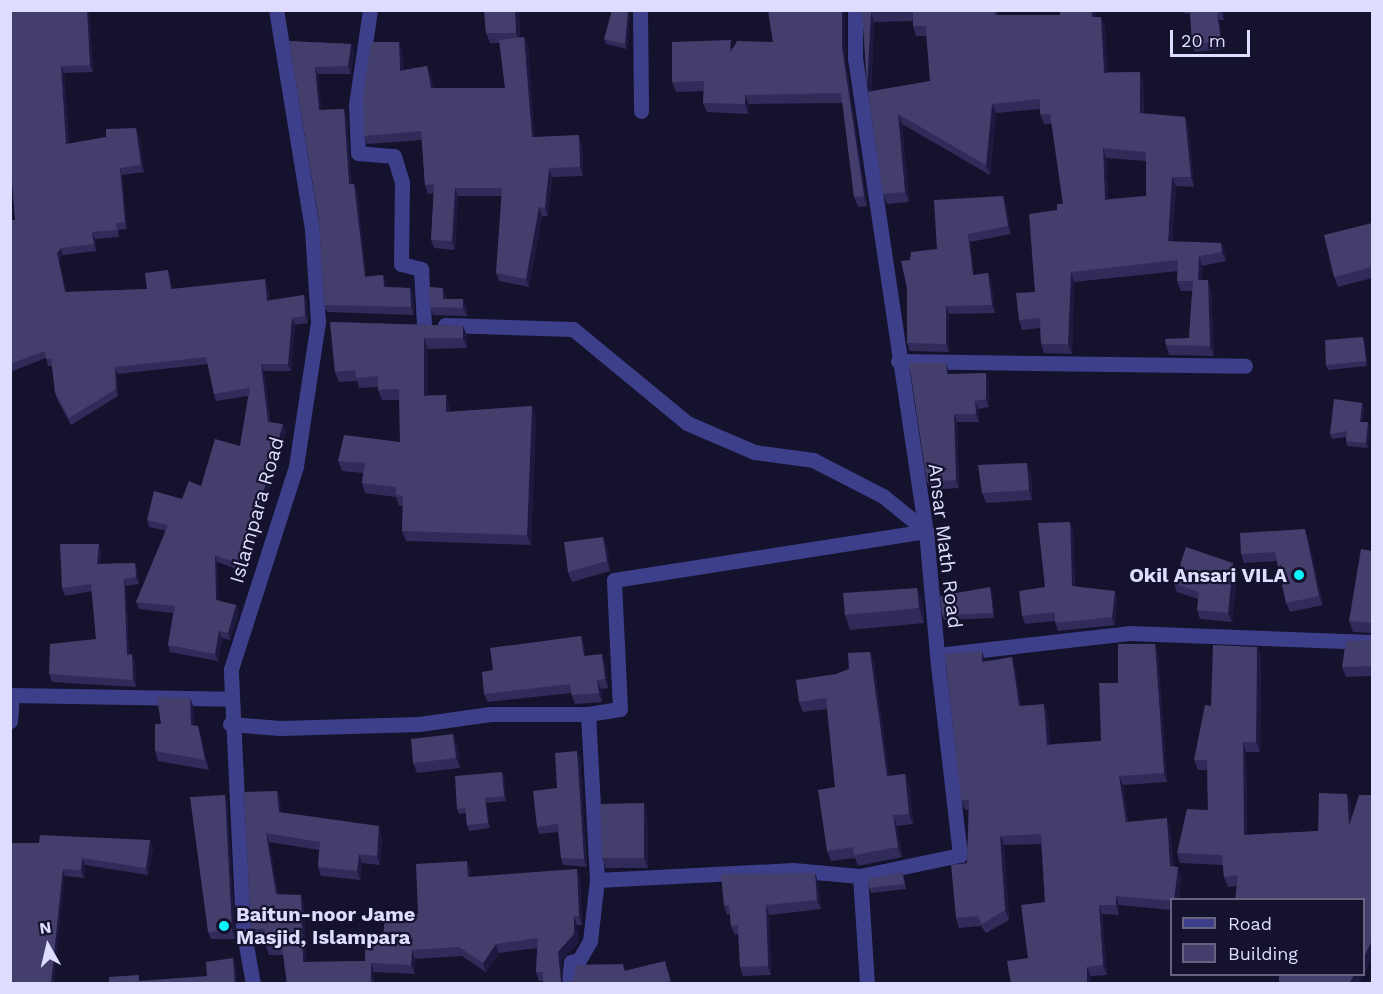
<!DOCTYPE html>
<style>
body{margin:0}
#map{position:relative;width:1383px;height:994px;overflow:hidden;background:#15122d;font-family:"Work Sans",sans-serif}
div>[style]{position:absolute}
.street>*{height:15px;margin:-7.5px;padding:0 7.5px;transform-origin:7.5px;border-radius:7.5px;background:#3d3f8b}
.wall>*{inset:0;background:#312b5a}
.shaded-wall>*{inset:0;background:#1e1941}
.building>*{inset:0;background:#443e6c}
.dots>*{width:16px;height:16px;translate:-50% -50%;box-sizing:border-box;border:3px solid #15122d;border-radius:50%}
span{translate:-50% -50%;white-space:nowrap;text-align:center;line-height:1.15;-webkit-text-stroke:4.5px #15122d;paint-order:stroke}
.street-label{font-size:20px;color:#dfddff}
.poi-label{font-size:20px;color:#dfddff;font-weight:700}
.right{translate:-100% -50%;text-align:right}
.left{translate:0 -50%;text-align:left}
.frame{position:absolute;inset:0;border:12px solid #dfddff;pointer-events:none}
.legend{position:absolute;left:1170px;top:898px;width:195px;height:78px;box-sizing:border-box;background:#15122d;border:2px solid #666381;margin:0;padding:8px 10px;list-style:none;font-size:18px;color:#dfddff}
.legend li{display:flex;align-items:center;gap:12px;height:30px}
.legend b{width:30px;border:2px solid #666381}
.north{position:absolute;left:18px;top:916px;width:60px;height:60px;-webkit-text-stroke:4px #15122d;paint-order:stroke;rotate:352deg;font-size:16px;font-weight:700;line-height:24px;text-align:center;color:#dfddff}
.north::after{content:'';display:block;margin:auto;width:21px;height:27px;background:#dfddff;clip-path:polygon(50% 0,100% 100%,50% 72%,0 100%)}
.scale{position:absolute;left:1170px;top:30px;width:80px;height:27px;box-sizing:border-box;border:3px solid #dfddff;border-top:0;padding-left:8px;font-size:18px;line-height:21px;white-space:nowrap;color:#dfddff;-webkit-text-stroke:4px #15122d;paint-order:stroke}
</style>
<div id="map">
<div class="street">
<i style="left:370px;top:10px;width:96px;rotate:98.4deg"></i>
<i style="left:356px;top:105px;width:48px;rotate:87.6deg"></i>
<i style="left:358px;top:153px;width:36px;rotate:5deg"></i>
<i style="left:394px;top:156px;width:28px;rotate:73deg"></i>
<i style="left:402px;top:183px;width:81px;rotate:90.7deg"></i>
<i style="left:401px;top:264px;width:21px;rotate:14deg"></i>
<i style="left:421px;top:269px;width:56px;rotate:86.9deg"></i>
<i style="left:640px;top:10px;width:101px;rotate:89.4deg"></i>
<i style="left:855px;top:10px;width:48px;rotate:90deg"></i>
<i style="left:855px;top:58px;width:478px;rotate:81.5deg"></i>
<i style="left:926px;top:531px;width:124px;rotate:84.9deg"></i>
<i style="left:937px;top:655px;width:193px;rotate:-6.5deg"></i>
<i style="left:1129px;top:633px;width:243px;rotate:2.1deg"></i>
<i style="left:445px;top:325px;width:128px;rotate:1.8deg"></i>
<i style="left:573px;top:329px;width:148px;rotate:39.5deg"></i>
<i style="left:687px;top:423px;width:73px;rotate:23.4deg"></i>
<i style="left:754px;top:452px;width:60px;rotate:7.7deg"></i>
<i style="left:813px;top:460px;width:79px;rotate:27.2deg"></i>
<i style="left:883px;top:496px;width:55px;rotate:39.1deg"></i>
<i style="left:898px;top:361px;width:347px;rotate:0.8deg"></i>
<i style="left:10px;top:721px;width:26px;rotate:-86deg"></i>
<i style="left:12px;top:695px;width:219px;rotate:1deg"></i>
<i style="left:230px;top:724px;width:50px;rotate:4.6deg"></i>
<i style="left:280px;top:728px;width:139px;rotate:-1.6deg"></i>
<i style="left:419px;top:724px;width:72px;rotate:-8deg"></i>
<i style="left:490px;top:714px;width:98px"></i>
<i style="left:597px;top:880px;width:196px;rotate:-2.9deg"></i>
<i style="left:793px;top:870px;width:67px;rotate:5.1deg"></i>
<i style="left:253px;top:984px;width:57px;rotate:-100.1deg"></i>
<i style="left:243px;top:928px;width:259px;rotate:-92.7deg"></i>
<i style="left:231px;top:669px;width:213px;rotate:-72.2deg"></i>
<i style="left:296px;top:466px;width:146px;rotate:-81.3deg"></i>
<i style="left:318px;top:322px;width:93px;rotate:-93.7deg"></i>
<i style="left:312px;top:229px;width:222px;rotate:-99.3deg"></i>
<i style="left:569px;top:984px;width:22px;rotate:-85deg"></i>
<i style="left:571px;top:962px;width:8px;rotate:-14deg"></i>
<i style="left:579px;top:960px;width:22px;rotate:-60deg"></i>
<i style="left:590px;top:941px;width:61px;rotate:-83.5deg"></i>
<i style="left:597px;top:880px;width:166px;rotate:-93.1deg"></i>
<i style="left:588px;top:714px;width:32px;rotate:-9deg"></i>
<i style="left:620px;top:709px;width:129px;rotate:-92.7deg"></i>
<i style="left:614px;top:580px;width:316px;rotate:-8.9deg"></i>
<i style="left:867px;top:984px;width:108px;rotate:-93.7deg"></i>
<i style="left:860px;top:876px;width:102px;rotate:-11.9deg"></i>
<i style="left:960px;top:855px;width:201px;rotate:-96.6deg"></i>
</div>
<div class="wall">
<i style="clip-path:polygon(10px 10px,89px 10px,93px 72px,64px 73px,69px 144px,139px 135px,144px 172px,122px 175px,127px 229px,118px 230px,119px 237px,95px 239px,96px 251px,63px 255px,59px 260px,66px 292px,147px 289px,170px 277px,172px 289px,268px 286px,269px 300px,304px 295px,307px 302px,308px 323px,295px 325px,291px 371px,264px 371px,270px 422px,286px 431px,245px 572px,217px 562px,218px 601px,236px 605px,239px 612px,230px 640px,222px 638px,218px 661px,170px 652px,168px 645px,173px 613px,139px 609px,136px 602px,166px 531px,149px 527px,147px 520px,182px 499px,201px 486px,240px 446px,248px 396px,216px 401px,214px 394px,208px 364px,117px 374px,118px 396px,71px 425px,57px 399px,55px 392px,52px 366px,48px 366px,46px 358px,10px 372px,10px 220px,15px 220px,12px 185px,10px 185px)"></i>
<i style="clip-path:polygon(484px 10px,519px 10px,520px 38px,524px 37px,528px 45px,534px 137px,582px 144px,583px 176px,552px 177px,548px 216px,542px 216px,529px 287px,499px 281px,496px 273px,502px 196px,458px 196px,455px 250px,434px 248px,431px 240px,434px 193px,428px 194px,425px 185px,422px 140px,367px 144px,364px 136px,399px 42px,402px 50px,403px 70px,427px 66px,431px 75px,433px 88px,505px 88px,500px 43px,490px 43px,486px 33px)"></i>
<i style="clip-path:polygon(768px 10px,845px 10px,845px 58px,867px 206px,858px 207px,854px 197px,843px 103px,749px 104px,748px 114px,707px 112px,703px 103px,704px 91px,676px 92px,672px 82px,734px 47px,773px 42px)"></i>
<i style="clip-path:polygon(evenodd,862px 10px,997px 10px,997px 15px,1060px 15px,1096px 10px,1096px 17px,1101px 17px,1105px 27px,1107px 72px,1140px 72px,1143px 82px,1144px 114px,1185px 117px,1188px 126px,1194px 187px,1176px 186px,1172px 242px,1221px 243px,1225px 253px,1226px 261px,1202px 266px,1202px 280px,1211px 290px,1214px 356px,1169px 355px,1166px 345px,1189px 338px,1192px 291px,1181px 291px,1177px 281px,1178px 271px,1074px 282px,1072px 354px,1044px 353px,1041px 344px,1040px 328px,1022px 330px,1019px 320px,1035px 292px,1057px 210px,1063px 204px,1052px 124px,1044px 124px,1040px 114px,1040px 109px,996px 113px,990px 175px,902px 124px,909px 202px,887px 204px,883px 194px,869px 91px,862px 10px,913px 21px,913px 26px,916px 36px,926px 36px,930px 81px,871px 91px,874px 22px,913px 21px,862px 10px,1106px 158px,1146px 161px,1146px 196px,1108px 199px,1106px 158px)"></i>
<i style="clip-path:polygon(1184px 10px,1224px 10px,1224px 20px,1219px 20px,1223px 49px,1195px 52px,1192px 44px,1190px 13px,1185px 14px)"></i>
<i style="clip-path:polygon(630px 13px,627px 49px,606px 44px,604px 39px)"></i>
<i style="clip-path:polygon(289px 41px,351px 44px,354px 51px,351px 74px,318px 74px,321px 110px,344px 109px,347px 117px,351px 184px,354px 184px,357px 191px,366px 276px,383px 275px,386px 282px,386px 287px,410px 288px,413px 295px,414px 315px,327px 312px,324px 305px,319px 220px)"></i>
<i style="clip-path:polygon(1003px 196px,1006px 204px,1011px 234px,970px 242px,974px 275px,988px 273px,991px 281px,995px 313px,949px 314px,949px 352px,910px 351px,907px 343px,907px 288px,910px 260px,937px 249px)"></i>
<i style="clip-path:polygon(1372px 223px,1372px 278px,1338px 287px,1334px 277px)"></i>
<i style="clip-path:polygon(446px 297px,446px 299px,467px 308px,467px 316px,433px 315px,430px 307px)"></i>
<i style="clip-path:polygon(330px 322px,463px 326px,467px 336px,467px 348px,428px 349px,428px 395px,446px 395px,449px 405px,450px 412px,532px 406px,536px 417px,531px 545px,406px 541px,402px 531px,403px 506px,399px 506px,396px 497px,365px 493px,362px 483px,363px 473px,342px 471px,338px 461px,400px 442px,399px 400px,382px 400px,378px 390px,378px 387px,359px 388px,357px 381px,339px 382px,335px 372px)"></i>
<i style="clip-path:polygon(1365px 342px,1367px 366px,1328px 370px,1326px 365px)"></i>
<i style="clip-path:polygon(949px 371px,949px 374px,989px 381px,989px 407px,978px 409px,979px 422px,957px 422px,959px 488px,930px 490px,927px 482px)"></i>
<i style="clip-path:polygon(1362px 403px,1364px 408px,1362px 422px,1370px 428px,1368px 448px,1347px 446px,1346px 441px,1346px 437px,1332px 439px,1330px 434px)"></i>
<i style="clip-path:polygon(1031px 473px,1032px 500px,986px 503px,982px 493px)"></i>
<i style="clip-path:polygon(1070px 522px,1073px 530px,1075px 587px,1117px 599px,1115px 625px,1058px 631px,1055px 621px,1025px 624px,1022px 616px,1045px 587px)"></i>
<i style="clip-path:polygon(603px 537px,607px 547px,610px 571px,572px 582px,568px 572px)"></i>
<i style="clip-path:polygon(1308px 538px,1323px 605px,1290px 612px,1286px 603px,1277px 561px,1244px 563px,1241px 554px)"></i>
<i style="clip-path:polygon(1372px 551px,1372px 633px,1353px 632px,1349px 621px)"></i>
<i style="clip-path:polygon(101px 552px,100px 564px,135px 563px,137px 570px,139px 584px,126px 586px,129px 655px,135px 662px,136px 687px,52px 682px,49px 674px,96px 639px,92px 591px,65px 596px,62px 588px)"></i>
<i style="clip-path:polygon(1237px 572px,1232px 622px,1200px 619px,1197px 610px,1198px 599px,1177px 592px,1174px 583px)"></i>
<i style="clip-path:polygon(990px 587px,992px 592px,994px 618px,944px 620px,942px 615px)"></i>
<i style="clip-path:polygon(917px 588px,923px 603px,924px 623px,850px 630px,845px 615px)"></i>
<i style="clip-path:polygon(581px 636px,584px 644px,585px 656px,605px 663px,608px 688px,601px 689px,602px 702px,575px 704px,571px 693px,488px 702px,484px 694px,493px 670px)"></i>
<i style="clip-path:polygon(1372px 640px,1372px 676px,1346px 677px,1342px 667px)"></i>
<i style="clip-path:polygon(1155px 644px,1158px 653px,1167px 782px,1123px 785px,1128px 822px,1170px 828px,1173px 866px,1181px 876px,1179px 900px,1172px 900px,1172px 910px,1119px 905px,1119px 915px,1102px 914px,1107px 975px,1091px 976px,1028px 958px,1045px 902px,1041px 844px,1004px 845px,1009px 920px,986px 933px,981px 926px,959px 928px,956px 918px,967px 863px,969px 810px,965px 810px,961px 800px,985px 661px,1015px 667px,1021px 706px,1048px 714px,1050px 744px,1101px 741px,1118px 683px)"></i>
<i style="clip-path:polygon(870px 652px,874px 663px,889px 776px,905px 774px,909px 785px,913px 824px,897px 826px,902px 857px,858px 866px,855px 858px,831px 861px,827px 851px,835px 787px,827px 709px,803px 712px,799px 702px,836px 674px,849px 669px)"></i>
<i style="clip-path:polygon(1261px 657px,1260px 752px,1246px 752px,1247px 835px,1318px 831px,1347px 794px,1351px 804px,1351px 818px,1372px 795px,1372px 957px,1364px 974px,1237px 886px,1228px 887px,1224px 877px,1223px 865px,1180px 863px,1177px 853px,1208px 810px,1207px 770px,1198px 770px,1194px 760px,1211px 706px)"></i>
<i style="clip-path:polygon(194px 708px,194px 725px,198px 726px,201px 736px,209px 770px,158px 761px,155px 751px,161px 724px)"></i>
<i style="clip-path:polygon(457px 744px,460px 768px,417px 773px,413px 763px)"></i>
<i style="clip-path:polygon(580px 758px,587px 867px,563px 865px,561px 858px,558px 832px,539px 834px,537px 827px,557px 788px)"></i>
<i style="clip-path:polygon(502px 772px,504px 778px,506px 801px,486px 803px,490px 828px,469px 831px,467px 825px,466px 813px,459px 814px,457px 809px)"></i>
<i style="clip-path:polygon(277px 791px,280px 800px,281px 813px,382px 835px,380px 865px,362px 863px,360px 880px,321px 876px,318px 867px,319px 850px,269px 842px,278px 894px,304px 904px,306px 962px,365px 961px,383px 942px,471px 870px,471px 877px,580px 878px,582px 925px,577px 925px,578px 943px,561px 961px,563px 983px,573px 981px,623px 964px,625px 971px,668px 970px,672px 984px,543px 984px,543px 981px,539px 981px,536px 972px,537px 948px,499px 953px,486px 972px,462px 956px,415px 959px,415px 974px,374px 972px,287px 984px,283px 955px,269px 955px,266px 946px,265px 938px,255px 938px,251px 929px,244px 792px)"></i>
<i style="clip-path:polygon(225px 795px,227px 802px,235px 939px,211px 939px,208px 932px)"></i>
<i style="clip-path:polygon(647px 813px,648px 868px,606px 868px,602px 858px)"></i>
<i style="clip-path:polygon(150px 840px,153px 847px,148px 875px,85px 865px,84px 878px,65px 876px,39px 843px)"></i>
<i style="clip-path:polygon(902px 872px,904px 877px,906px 889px,871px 893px,869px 888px)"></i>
<i style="clip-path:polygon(815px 873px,818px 882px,821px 909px,769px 915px,771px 975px,743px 976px,740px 967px,738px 934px,735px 935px,731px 926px,730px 914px,727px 915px,724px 906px)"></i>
</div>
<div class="shaded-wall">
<i style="clip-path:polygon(87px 10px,89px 10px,93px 72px,90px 65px)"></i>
<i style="clip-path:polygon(515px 10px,519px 10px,520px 43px,516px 33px)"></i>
<i style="clip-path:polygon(628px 10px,629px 10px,630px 13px,627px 49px,625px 44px)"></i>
<i style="clip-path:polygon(842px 10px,845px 10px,845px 58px,867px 206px,864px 196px,842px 48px)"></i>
<i style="clip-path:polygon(1092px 10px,1096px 10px,1096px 27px,1092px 17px)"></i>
<i style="clip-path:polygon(1221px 10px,1224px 10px,1224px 20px,1221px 12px)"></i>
<i style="clip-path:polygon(871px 12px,874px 22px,871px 97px,867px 87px)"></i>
<i style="clip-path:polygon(1217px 13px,1219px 20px,1223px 49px,1221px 41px)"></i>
<i style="clip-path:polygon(1101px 17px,1105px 27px,1108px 82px,1104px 73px)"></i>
<i style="clip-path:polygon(524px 37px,528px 45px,535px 146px,532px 137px)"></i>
<i style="clip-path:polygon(399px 42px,402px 50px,403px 79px,400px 71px)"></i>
<i style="clip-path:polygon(351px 44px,354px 51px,351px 74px,348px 66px)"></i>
<i style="clip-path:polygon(61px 66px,64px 73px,69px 151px,66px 144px)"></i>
<i style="clip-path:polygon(427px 66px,431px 75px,434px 96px,431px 88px)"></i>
<i style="clip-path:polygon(315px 67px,318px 74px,322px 118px,319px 110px)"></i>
<i style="clip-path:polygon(1140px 72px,1143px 82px,1144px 123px,1140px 113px)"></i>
<i style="clip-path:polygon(745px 95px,749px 104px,748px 114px,745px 104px)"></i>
<i style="clip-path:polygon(992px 104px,996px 113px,990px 175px,986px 165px)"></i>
<i style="clip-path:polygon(344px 109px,347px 117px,351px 192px,349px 184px)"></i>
<i style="clip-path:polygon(898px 114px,902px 124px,909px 202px,905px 192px)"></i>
<i style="clip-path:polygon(1185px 117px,1188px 126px,1194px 187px,1191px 177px)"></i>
<i style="clip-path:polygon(136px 128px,139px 135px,144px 172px,141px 165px)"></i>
<i style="clip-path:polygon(579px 135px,582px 144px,583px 176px,580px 167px)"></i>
<i style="clip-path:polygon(1103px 148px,1106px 158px,1109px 209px,1105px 200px)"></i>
<i style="clip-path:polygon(120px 168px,122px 175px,127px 229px,125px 222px)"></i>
<i style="clip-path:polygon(549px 168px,552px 177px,548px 216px,545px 208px)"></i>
<i style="clip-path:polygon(1172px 177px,1176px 186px,1172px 251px,1168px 241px)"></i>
<i style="clip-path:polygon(354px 184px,357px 191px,367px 284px,365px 277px)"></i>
<i style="clip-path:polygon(455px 188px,458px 196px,455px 250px,452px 241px)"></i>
<i style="clip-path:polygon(1003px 196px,1006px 204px,1011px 234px,1008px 226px)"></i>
<i style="clip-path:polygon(539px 207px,542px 216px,529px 287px,526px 279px)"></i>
<i style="clip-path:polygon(92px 232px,95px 239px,96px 251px,94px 244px)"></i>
<i style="clip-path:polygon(968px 234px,970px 242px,975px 283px,973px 275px)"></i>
<i style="clip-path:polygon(1221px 243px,1225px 253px,1226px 261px,1222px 252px)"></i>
<i style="clip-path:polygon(61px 248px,63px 255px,59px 260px,67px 299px,65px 292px,57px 253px)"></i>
<i style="clip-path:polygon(1199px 256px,1202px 266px,1202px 290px,1198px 280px)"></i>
<i style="clip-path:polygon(168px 270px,170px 277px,173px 296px,171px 289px)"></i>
<i style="clip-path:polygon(1071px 272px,1074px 282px,1072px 354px,1068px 344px)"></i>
<i style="clip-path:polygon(988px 273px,991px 281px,995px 313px,992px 305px)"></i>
<i style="clip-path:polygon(383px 275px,386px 282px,387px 294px,384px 287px)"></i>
<i style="clip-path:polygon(265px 279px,268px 286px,269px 308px,267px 301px)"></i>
<i style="clip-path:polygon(1208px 280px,1211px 290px,1214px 356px,1210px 346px)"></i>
<i style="clip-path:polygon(410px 288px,413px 295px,414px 315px,411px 307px)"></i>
<i style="clip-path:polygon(443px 288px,446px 297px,446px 308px,443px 299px)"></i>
<i style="clip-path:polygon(304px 295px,307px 302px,308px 323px,305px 316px)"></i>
<i style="clip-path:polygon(463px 299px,467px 308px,467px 316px,463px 308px)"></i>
<i style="clip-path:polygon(946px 306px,949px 314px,949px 352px,946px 344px)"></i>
<i style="clip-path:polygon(292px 318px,295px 325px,291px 371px,288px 364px)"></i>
<i style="clip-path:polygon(463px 326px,467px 336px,467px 348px,463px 338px)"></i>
<i style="clip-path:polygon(1363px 337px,1365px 342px,1367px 366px,1366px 361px)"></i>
<i style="clip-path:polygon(424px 338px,428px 349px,428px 406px,424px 396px)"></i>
<i style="clip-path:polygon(946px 363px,949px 371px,950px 382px,947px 374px)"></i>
<i style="clip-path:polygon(261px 364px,264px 371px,270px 429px,268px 422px)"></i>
<i style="clip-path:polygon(115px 367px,117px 374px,118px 396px,116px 389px)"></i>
<i style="clip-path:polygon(986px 373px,989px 381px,989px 407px,986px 399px)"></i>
<i style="clip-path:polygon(446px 395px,449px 405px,450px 422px,446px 412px)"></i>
<i style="clip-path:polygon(975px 401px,978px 409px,979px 422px,976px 414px)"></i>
<i style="clip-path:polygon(1362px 403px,1364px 408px,1361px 427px,1360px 422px)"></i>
<i style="clip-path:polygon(532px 406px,536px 417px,531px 545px,527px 535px)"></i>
<i style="clip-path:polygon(954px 414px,957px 422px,959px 488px,956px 480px)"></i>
<i style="clip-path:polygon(1368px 422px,1370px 428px,1368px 448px,1366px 443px)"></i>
<i style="clip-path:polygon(283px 424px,286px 431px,245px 572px,242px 565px)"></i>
<i style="clip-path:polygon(1027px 463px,1031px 473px,1032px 500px,1029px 490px)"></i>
<i style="clip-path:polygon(1070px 522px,1073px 530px,1075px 594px,1072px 586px)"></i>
<i style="clip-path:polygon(1305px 529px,1308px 538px,1323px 605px,1319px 596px)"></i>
<i style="clip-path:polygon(603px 537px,607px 547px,610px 571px,607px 561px)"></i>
<i style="clip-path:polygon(99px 544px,101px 552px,99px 572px,97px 564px)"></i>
<i style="clip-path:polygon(215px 555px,217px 562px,219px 607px,216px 600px)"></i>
<i style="clip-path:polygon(135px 563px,137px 570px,139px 584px,136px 577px)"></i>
<i style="clip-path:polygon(1233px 563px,1237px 572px,1232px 622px,1228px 613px)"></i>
<i style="clip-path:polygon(124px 579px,126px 586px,129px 662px,127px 655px)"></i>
<i style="clip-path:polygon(990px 587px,992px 592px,994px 618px,993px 613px)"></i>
<i style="clip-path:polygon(917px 588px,923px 603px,924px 623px,919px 608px)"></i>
<i style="clip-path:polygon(1115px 591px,1117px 599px,1115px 625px,1112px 617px)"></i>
<i style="clip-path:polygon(236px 605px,239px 612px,230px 640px,228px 633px)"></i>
<i style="clip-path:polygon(219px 631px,222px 638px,218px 661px,215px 654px)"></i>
<i style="clip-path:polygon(581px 636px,584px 644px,587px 665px,584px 656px)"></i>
<i style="clip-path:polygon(1155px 644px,1158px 653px,1167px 782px,1164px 773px)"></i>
<i style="clip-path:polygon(1257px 647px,1261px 657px,1260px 752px,1256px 742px)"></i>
<i style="clip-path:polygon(982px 651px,985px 661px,985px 671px,982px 662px)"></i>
<i style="clip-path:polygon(870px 652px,874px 663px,891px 786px,887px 776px)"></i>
<i style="clip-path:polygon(132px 654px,135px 662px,136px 687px,133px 680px)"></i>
<i style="clip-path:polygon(602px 654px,605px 663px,608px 688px,605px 679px)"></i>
<i style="clip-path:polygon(1012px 657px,1015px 667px,1023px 716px,1019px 706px)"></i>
<i style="clip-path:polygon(597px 680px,601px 689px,602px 702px,599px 693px)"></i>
<i style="clip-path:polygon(190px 698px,194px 708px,195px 735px,191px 725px)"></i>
<i style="clip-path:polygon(1044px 704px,1048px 714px,1051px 754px,1047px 745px)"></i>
<i style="clip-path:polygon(198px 726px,201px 736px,209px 770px,205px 760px)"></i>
<i style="clip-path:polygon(453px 734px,457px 744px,460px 768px,456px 758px)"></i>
<i style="clip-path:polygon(1243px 742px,1246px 752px,1247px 845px,1244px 835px)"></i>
<i style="clip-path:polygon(577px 751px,580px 758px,587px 867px,584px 859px)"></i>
<i style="clip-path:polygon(502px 772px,504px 778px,506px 801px,504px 796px)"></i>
<i style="clip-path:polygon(905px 774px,909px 785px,913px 824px,909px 814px)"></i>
<i style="clip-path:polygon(1119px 776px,1123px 785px,1129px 831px,1126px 822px)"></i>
<i style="clip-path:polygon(277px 791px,280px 800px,282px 821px,279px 812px)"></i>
<i style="clip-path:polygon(1347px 794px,1351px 804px,1352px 837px,1349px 826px)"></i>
<i style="clip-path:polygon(225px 795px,227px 802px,235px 939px,232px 931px)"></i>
<i style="clip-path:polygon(485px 798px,486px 803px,490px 828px,488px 823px)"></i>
<i style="clip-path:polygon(644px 803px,647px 813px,648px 868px,644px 858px)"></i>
<i style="clip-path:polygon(893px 815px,897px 826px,902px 857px,898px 847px)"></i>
<i style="clip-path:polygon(1167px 818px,1170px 828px,1173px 876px,1170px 866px)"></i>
<i style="clip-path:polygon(379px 826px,382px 835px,380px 865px,377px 856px)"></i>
<i style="clip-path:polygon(266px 833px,269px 842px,279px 903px,276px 894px)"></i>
<i style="clip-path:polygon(1000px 836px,1004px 845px,1009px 920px,1005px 910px)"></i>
<i style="clip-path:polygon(150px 840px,153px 847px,148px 875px,146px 868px)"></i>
<i style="clip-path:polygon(359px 854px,362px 863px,360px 880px,357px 871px)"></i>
<i style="clip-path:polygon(82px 858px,85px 865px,84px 878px,81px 870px)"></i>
<i style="clip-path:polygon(467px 861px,471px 870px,471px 886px,468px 877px)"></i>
<i style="clip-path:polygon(1178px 867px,1181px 876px,1179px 900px,1174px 900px)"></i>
<i style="clip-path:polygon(63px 869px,65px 876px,54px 984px,51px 984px)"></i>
<i style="clip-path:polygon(577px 869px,580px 878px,582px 925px,579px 916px)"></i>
<i style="clip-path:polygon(815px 873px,818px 882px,821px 909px,817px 900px)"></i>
<i style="clip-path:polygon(301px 895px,304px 904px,307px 971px,303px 962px)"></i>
<i style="clip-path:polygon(1116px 896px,1119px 905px,1119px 915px,1116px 905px)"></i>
<i style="clip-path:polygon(766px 905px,769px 915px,771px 975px,768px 966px)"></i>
<i style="clip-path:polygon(1099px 905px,1102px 914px,1107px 975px,1103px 965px)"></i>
<i style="clip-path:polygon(574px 916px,577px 925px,578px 943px,561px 961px,563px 984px,561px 983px,558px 952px)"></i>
<i style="clip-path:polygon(1372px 940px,1372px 957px,1364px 974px,1364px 957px)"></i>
<i style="clip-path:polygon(496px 944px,499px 953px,486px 972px,483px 963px)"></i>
<i style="clip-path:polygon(412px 950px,415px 959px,415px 974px,411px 965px)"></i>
<i style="clip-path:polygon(233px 958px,236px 966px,237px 984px,235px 984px)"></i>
<i style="clip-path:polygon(371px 963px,374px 972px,374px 984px,371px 984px)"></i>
<i style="clip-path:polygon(1087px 967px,1091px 976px,1091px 984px,1087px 984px)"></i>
<i style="clip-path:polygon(1354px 975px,1363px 975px,1359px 984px,1349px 984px)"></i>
</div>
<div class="building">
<i style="clip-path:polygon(10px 10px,87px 10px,90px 65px,61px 66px,66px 144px,106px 137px,106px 129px,136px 128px,141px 165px,120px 168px,125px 222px,116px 223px,117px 230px,92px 232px,94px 244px,61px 248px,57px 253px,65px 292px,147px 289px,145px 273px,168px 270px,171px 289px,265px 279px,267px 301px,304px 295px,305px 316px,292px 318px,288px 364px,261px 364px,268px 422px,283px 424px,242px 565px,215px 555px,216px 600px,236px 605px,228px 633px,219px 631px,215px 654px,168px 645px,175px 606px,136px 602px,168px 525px,147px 520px,154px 491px,182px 499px,189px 481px,201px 486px,215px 439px,240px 446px,250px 388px,214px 394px,206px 357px,115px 367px,116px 389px,69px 418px,55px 392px,51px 358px,46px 359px,45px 351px,10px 364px,10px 220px,15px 220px,12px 178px,10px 178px)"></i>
<i style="clip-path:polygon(484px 10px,515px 10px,516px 33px,486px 33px)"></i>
<i style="clip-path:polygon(612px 10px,628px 10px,625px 44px,604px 39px)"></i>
<i style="clip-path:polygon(768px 10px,842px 10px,842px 48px,864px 196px,854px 197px,841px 93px,745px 95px,745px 104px,703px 103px,704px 81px,672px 82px,672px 42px,731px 40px,730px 54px,737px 41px,773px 42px)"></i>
<i style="clip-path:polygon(evenodd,862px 10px,994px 10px,994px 15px,1060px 15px,1060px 10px,1092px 10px,1092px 17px,1101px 17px,1104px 73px,1140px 72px,1140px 113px,1185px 117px,1191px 177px,1172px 177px,1168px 241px,1221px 243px,1222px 252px,1199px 256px,1198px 280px,1208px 280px,1210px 346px,1166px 345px,1165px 339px,1189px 338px,1193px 281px,1177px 281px,1178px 260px,1071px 272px,1068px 344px,1041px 344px,1040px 318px,1019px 320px,1016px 293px,1035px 292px,1029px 214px,1057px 210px,1057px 204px,1063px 204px,1050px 114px,1040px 114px,1040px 99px,992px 104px,986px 165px,898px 114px,905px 192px,883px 194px,868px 92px,930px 81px,926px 26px,913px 26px,913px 11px,871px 12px,867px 87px,862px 10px,1103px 148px,1146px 152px,1146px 196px,1105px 200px,1103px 148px)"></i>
<i style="clip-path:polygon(1190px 10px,1221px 10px,1221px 12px,1217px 13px,1221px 41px,1192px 44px)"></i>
<i style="clip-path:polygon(524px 37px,532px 137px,579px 135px,580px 167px,549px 168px,545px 208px,539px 207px,526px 279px,496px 273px,502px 188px,455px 188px,452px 241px,431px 240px,434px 184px,425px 185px,421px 131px,364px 136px,363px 97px,371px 42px,399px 42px,400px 71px,427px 66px,431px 88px,505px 88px,499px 40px)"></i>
<i style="clip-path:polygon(289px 41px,351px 44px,348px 66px,315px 67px,319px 110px,344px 109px,349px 184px,354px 184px,365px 277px,383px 275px,384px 287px,410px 288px,411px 307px,324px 305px,319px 220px)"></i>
<i style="clip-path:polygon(1003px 196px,1008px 226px,968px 234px,973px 275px,988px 273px,992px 305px,946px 306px,946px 344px,907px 343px,907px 288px,901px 261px,910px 260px,911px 252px,937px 249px,934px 200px)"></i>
<i style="clip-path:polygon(1372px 223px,1372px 267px,1334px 277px,1324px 235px)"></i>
<i style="clip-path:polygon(429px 287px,443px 288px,443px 299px,463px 299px,463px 308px,430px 307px)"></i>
<i style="clip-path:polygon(330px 322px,463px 326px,463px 338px,424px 338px,424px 396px,446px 395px,446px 412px,532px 406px,527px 535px,402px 531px,403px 496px,396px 495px,396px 487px,362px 483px,365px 463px,338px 461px,344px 435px,400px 442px,399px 389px,378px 390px,378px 376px,356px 378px,355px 370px,335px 372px)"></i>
<i style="clip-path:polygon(1363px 337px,1366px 361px,1326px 365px,1325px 340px)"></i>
<i style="clip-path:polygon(909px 363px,946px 363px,947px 374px,986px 373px,986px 399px,975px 401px,976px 414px,954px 414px,956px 480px,927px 482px)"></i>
<i style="clip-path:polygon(1334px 399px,1362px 403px,1360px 422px,1368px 422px,1366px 443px,1346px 441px,1347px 431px,1330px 434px)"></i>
<i style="clip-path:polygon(1027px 463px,1029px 490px,982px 493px,978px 465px)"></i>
<i style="clip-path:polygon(1070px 522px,1072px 586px,1115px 591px,1112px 617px,1055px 623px,1055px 612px,1022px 616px,1019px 591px,1045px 587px,1038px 523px)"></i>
<i style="clip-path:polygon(1305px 529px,1319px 596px,1286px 603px,1275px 552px,1241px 554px,1240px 533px)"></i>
<i style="clip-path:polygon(603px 537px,607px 561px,568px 572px,564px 542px)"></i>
<i style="clip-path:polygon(60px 544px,99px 544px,97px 564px,135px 563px,136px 577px,124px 579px,127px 655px,132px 654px,133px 680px,49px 674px,50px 644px,96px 639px,91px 584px,62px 588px)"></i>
<i style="clip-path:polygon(1186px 547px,1233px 563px,1228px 613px,1197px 610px,1199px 592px,1174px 583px)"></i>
<i style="clip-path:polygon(1361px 549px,1372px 551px,1372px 623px,1349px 621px)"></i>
<i style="clip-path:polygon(990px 587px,993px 613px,942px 615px,940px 596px)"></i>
<i style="clip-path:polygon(917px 588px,919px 608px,845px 615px,843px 593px)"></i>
<i style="clip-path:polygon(581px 636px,584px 656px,602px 654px,605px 679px,597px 680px,599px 693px,572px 695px,570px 684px,484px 694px,482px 672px,493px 670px,490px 648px)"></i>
<i style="clip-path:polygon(1346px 641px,1372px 640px,1372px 666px,1342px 667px)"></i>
<i style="clip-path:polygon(1118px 644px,1155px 644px,1164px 773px,1119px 776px,1126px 822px,1167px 818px,1170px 866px,1178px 867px,1174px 900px,1172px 900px,1172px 901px,1116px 896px,1116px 905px,1099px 905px,1103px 965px,1087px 967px,1087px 984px,1011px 984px,1007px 961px,1028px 958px,1021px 905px,1045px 902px,1041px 834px,1000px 836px,1005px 910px,982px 924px,978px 916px,956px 918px,951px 865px,967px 863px,969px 800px,961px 800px,945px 654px,982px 651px,982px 662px,1012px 657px,1019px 706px,1044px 704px,1047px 745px,1101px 741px,1099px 683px,1118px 683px)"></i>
<i style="clip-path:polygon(1213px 645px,1257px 647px,1256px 742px,1243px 742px,1244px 835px,1318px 831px,1319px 793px,1347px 794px,1349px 826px,1359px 795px,1372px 795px,1372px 940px,1364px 957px,1364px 900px,1235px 900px,1238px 875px,1224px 877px,1222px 855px,1177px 853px,1187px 809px,1208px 810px,1207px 760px,1194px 760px,1205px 705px,1211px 706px)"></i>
<i style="clip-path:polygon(870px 652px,887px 776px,905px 774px,909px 814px,893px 815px,898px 847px,854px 855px,853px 847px,827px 851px,818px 790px,835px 787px,826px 698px,799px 702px,796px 680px,836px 674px,849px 669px,848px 653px)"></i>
<i style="clip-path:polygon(157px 697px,190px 698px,191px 725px,198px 726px,205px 760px,155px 751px,155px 724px,161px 724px)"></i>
<i style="clip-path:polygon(453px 734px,456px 758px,413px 763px,411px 739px)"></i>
<i style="clip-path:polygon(577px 751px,584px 859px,561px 858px,558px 824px,537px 827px,533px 791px,557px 788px,555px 753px)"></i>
<i style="clip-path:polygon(502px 772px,504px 796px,485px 798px,488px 823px,467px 825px,465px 808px,457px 809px,455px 776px)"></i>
<i style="clip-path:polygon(277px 791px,279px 812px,379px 826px,377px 856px,359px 854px,357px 871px,318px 867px,320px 842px,266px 833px,276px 894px,301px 895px,303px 962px,365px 961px,365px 942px,383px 942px,385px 912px,418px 914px,416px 864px,467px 861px,468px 877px,577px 869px,579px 916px,574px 916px,574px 934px,558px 952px,561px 983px,573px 981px,576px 965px,623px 964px,624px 971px,665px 961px,670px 981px,661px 984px,543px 984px,543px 972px,536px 972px,538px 938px,496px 944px,483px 963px,459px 947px,412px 950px,411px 965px,371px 963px,371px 984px,287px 984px,282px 946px,266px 946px,265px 929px,251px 929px,244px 792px)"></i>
<i style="clip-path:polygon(225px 795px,232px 931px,208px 932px,190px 797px)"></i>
<i style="clip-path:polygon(644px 803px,644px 858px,602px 858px,600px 804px)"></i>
<i style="clip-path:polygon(40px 835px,150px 840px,146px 868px,82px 858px,81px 870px,63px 869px,51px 984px,10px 984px,10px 843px,39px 843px)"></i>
<i style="clip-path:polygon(902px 872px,904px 884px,869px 888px,868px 879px)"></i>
<i style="clip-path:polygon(815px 873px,817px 900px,766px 905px,768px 966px,740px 967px,738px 925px,731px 926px,729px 905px,724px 906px,721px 874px)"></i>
<i style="clip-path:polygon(233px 958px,235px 984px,109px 984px,109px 977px,139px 975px,139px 981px,207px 976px,206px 962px)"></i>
<i style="clip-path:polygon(1279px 975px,1354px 975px,1349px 984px,1279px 984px)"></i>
</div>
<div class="dots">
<i style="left:1299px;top:575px;background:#09f6ff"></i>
<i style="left:224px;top:926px;background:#09f6ff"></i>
</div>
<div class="street-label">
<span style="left:257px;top:510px;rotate:-74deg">Islampara Road</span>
<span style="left:945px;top:546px;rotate:83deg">Ansar Math Road</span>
</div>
<div class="poi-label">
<span class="right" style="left:1287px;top:575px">Okil Ansari VILA</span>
<span class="left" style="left:236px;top:926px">Baitun-noor Jame<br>Masjid, Islampara</span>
</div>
<div class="frame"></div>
<ul class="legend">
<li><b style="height:8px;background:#3d3f8b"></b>Road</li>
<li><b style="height:16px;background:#443e6c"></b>Building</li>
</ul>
<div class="north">N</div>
<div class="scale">20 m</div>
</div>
